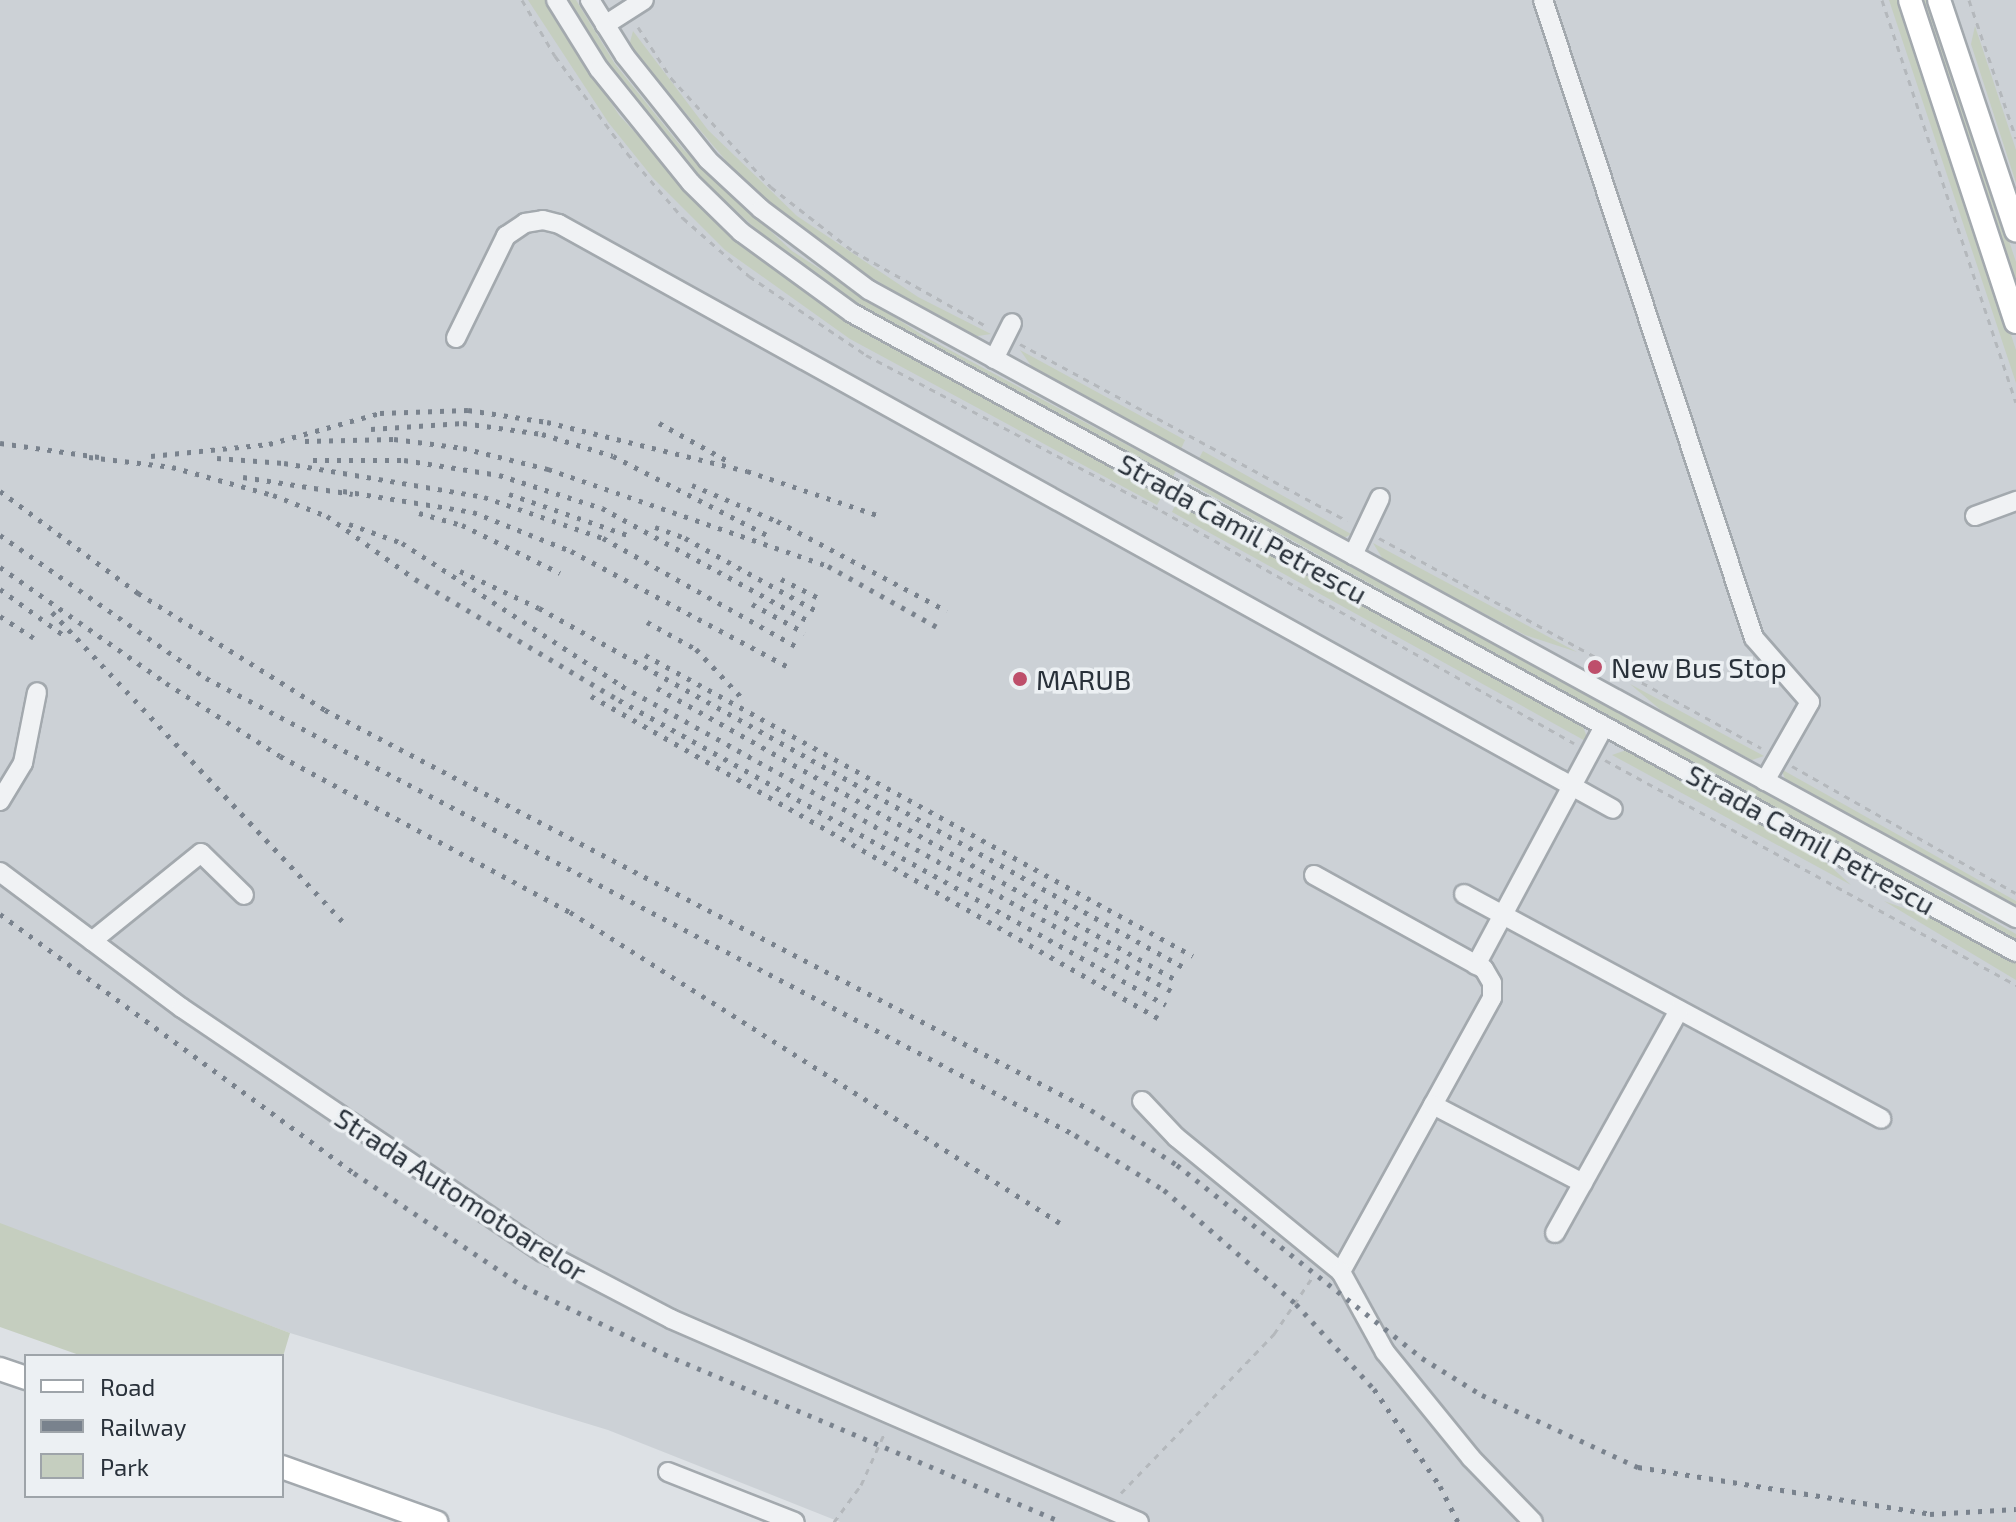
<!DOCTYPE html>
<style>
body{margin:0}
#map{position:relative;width:2016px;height:1522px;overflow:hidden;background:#dde1e5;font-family:"Exo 2",sans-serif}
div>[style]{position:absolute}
.built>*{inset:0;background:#ccd1d6}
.green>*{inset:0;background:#c5cebf}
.path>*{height:3px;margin-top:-1.5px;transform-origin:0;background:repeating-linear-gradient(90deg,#b4b8bc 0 6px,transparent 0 12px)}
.roads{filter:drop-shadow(2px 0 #a3a9ae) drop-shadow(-2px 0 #a3a9ae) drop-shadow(0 2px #a3a9ae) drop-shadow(0 -2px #a3a9ae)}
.minor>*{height:18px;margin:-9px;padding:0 9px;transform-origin:9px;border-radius:9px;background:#f0f2f4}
.major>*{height:22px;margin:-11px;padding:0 11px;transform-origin:11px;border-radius:11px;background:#fff}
.rail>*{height:5px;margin-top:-2.5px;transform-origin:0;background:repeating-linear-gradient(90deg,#79828d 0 4px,transparent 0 12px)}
.dots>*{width:22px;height:22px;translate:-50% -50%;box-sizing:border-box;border:4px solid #ecf0f3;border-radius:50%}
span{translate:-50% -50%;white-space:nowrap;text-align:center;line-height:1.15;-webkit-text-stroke:7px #ecf0f3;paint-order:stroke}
.street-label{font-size:28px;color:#29313a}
.poi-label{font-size:28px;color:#29313a}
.left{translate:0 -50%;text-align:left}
.legend{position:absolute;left:24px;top:1354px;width:260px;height:144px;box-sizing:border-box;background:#ecf0f3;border:2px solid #9ea4a9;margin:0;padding:10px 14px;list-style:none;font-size:24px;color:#29313a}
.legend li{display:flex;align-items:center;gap:16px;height:40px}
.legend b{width:40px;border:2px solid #9ea4a9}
</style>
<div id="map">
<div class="built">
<i style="clip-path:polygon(0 0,2016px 0,2016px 1522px,840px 1522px,608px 1430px,290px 1333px,0 1225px)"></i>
</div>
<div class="green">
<i style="clip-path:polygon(528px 0,545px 0,619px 115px,735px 241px,897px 351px,1164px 492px,1157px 505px,850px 339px,725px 250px,653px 178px,608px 122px)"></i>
<i style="clip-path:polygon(566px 0,576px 0,615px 64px,684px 150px,792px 251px,927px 338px,1176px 471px,1172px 478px,923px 345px,785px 256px,676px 155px,608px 70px)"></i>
<i style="clip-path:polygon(1889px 0,1900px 0,2016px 350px,2016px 383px)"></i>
<i style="clip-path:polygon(1919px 0,1929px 0,2016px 262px,2016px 293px)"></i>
<i style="clip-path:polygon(1975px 26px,2016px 150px,2016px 183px,1971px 44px)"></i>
<i style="clip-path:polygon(633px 31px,708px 130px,797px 216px,918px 297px,991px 334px,971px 337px,857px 269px,744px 182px,629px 46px)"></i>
<i style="clip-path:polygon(1020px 350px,1185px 440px,1181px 449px,1037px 374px)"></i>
<i style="clip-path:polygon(1203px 451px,1351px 534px,1343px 539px,1331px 534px,1198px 460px)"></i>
<i style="clip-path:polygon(1193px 475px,1796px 809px,2016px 934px,2016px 943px,1189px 483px)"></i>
<i style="clip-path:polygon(1178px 499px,1581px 721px,1589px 743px,1172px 512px)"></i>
<i style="clip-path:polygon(1373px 543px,1577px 652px,1525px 635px,1384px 561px)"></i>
<i style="clip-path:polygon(1630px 684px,1764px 756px,1752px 760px,1669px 717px)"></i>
<i style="clip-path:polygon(1632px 748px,1799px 838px,1851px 885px,1612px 755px)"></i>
<i style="clip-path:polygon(1781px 769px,2016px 901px,2016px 907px,1786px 781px)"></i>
<i style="clip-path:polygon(1884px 901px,1953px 926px,2016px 961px,2016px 980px)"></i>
<i style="clip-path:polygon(0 1223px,290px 1333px,282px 1360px,282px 1356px,82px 1356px,0 1327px)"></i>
</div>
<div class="path">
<i style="left:522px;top:0;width:65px;rotate:59.5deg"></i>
<i style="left:555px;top:56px;width:121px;rotate:53.4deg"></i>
<i style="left:627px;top:153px;width:86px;rotate:49.3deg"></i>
<i style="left:683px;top:218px;width:88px;rotate:41.3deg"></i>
<i style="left:749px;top:276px;width:141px;rotate:34deg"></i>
<i style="left:866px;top:355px;width:335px;rotate:27.8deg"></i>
<i style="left:1162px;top:511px;width:473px;rotate:29.4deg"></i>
<i style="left:1882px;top:0;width:424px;rotate:71.6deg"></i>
<i style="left:1969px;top:0;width:146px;rotate:71.2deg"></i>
<i style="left:638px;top:27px;width:61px;rotate:57.1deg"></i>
<i style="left:671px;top:78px;width:148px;rotate:47.5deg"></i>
<i style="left:771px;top:187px;width:104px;rotate:38deg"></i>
<i style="left:853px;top:251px;width:155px;rotate:29.4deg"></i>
<i style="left:1020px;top:344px;width:372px;rotate:28.4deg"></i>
<i style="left:1379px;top:538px;width:436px;rotate:28.8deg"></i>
<i style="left:1605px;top:760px;width:469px;rotate:28.7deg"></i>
<i style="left:1792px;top:766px;width:257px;rotate:29.6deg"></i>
<i style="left:1121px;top:1493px;width:221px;rotate:-46.1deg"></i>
<i style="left:1274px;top:1334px;width:71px;rotate:-55.9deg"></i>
<i style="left:834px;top:1522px;width:46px;rotate:-53.9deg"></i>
<i style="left:861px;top:1485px;width:58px;rotate:-65.6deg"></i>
</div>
<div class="roads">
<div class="minor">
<i style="left:556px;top:0;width:81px;rotate:58.1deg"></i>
<i style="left:599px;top:69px;width:146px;rotate:51.1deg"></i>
<i style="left:691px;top:183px;width:70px;rotate:44.4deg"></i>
<i style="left:741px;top:232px;width:137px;rotate:36.1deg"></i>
<i style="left:852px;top:313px;width:1328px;rotate:28.77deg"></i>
<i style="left:590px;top:0;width:66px;rotate:58deg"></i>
<i style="left:625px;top:56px;width:133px;rotate:51.4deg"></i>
<i style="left:708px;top:160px;width:72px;rotate:42.8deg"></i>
<i style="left:761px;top:209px;width:135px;rotate:36.9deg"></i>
<i style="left:869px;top:290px;width:1308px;rotate:28.7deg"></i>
<i style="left:1543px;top:0;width:672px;rotate:71.7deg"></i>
<i style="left:1754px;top:638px;width:85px;rotate:48.8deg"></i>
<i style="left:1810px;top:702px;width:91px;rotate:119.7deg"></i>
<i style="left:605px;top:25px;width:46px;rotate:-32.7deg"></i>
<i style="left:456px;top:338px;width:114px;rotate:-63.9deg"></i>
<i style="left:506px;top:236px;width:23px;rotate:-34deg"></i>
<i style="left:525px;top:223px;width:18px;rotate:-9deg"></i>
<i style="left:543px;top:220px;width:16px;rotate:14deg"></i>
<i style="left:559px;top:224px;width:1205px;rotate:29.03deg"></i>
<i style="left:994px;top:359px;width:40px;rotate:-63.4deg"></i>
<i style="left:1975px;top:516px;width:44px;rotate:-20.1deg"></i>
<i style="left:1353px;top:555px;width:63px;rotate:-64.7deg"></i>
<i style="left:0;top:801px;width:44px;rotate:-58.8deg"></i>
<i style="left:23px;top:763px;width:72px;rotate:-78.8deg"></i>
<i style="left:0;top:872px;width:227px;rotate:36.8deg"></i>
<i style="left:182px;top:1008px;width:436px;rotate:34.1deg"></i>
<i style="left:543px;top:1252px;width:144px;rotate:27.6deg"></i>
<i style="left:671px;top:1319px;width:510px;rotate:23.45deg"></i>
<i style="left:1314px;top:875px;width:194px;rotate:28.9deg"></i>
<i style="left:1484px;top:969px;width:16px;rotate:60deg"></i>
<i style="left:1492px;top:983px;width:15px;rotate:90deg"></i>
<i style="left:1492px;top:998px;width:313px;rotate:118.9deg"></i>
<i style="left:1464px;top:894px;width:474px;rotate:28.3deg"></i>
<i style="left:92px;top:941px;width:140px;rotate:-38.9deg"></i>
<i style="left:201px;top:853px;width:60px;rotate:44.3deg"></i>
<i style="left:1476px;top:965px;width:271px;rotate:-61.8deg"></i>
<i style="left:1142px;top:1101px;width:50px;rotate:46.6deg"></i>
<i style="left:1176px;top:1137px;width:213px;rotate:39.3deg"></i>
<i style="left:1341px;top:1272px;width:91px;rotate:61.2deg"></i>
<i style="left:1385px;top:1352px;width:136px;rotate:50.9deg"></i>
<i style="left:1471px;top:1458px;width:89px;rotate:45.9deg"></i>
<i style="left:1433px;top:1105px;width:169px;rotate:27.5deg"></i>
<i style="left:1555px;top:1233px;width:255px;rotate:-60.9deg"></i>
<i style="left:668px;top:1472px;width:136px;rotate:21.5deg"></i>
</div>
<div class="major">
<i style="left:1910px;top:0;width:339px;rotate:71.8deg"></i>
<i style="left:1939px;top:0;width:243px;rotate:71.5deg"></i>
<i style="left:0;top:1369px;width:28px;rotate:19deg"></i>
<i style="left:282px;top:1467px;width:164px;rotate:19.7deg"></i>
</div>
</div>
<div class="rail">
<i style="left:659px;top:423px;width:77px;rotate:28.9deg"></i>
<i style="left:371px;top:429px;width:92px;rotate:-3.7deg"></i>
<i style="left:463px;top:423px;width:80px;rotate:7.9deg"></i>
<i style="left:542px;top:434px;width:74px;rotate:17.2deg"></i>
<i style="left:613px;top:456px;width:173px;rotate:27.2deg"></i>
<i style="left:305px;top:441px;width:89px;rotate:-1.3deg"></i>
<i style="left:394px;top:439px;width:70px;rotate:7.4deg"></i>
<i style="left:463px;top:448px;width:88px;rotate:13.9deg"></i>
<i style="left:548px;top:469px;width:296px;rotate:19.1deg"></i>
<i style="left:828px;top:566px;width:127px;rotate:29.2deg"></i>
<i style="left:0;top:443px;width:100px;rotate:8deg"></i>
<i style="left:151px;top:456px;width:119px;rotate:-5.8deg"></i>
<i style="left:269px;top:444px;width:115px;rotate:-15.6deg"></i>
<i style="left:380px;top:413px;width:88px;rotate:-2deg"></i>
<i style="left:468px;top:410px;width:80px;rotate:8.6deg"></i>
<i style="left:547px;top:422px;width:206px;rotate:13.8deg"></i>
<i style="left:747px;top:471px;width:137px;rotate:18.7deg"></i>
<i style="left:89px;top:457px;width:84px;rotate:6.9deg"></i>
<i style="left:172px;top:467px;width:105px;rotate:15.5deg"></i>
<i style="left:273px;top:495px;width:58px;rotate:21.3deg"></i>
<i style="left:327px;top:516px;width:108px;rotate:35.6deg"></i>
<i style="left:415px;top:579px;width:237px;rotate:30.7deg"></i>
<i style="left:619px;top:700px;width:626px;rotate:29.14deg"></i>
<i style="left:217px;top:458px;width:67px;rotate:4.3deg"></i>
<i style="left:284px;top:463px;width:203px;rotate:9.6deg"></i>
<i style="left:484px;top:497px;width:126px;rotate:19deg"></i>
<i style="left:603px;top:538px;width:225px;rotate:29.3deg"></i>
<i style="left:313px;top:460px;width:91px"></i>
<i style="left:404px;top:460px;width:96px;rotate:9deg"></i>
<i style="left:499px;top:475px;width:108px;rotate:17.8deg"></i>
<i style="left:602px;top:508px;width:237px;rotate:28.7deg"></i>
<i style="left:243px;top:477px;width:111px;rotate:8.8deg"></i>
<i style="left:692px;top:485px;width:92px;rotate:23deg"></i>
<i style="left:777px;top:521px;width:192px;rotate:27.9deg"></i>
<i style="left:0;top:491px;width:172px;rotate:36.5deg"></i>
<i style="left:138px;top:593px;width:221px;rotate:32deg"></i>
<i style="left:325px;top:710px;width:864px;rotate:27.57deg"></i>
<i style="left:1091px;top:1110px;width:102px;rotate:32.6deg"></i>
<i style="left:1177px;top:1165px;width:312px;rotate:38.2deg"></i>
<i style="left:1422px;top:1358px;width:70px;rotate:31.7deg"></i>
<i style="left:1482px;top:1395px;width:172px;rotate:24.8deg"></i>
<i style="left:1638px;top:1467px;width:296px;rotate:9.1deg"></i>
<i style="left:1930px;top:1514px;width:86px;rotate:-3.3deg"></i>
<i style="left:343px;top:491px;width:132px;rotate:9.2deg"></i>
<i style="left:473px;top:512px;width:105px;rotate:21.7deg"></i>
<i style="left:571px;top:551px;width:248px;rotate:28.1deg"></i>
<i style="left:509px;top:494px;width:128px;rotate:19.1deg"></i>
<i style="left:419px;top:513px;width:45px;rotate:15.6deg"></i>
<i style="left:462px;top:525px;width:109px;rotate:26.1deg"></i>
<i style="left:349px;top:524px;width:56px;rotate:19.7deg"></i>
<i style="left:402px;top:543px;width:262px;rotate:33deg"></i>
<i style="left:622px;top:686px;width:630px;rotate:29.05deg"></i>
<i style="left:655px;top:527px;width:32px;rotate:20deg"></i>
<i style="left:685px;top:538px;width:149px;rotate:29deg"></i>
<i style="left:0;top:535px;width:251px;rotate:34.8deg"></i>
<i style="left:206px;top:678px;width:982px;rotate:27.74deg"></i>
<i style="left:1075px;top:1135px;width:105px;rotate:31.7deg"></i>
<i style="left:1164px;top:1190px;width:174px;rotate:40.8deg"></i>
<i style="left:1296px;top:1304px;width:115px;rotate:47.5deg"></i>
<i style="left:1374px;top:1389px;width:117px;rotate:55.8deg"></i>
<i style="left:1440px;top:1486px;width:40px;rotate:63.4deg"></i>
<i style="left:0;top:567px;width:203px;rotate:34.9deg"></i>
<i style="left:166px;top:683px;width:135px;rotate:32.6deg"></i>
<i style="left:280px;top:756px;width:329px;rotate:28.3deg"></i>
<i style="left:570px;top:912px;width:580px;rotate:32.4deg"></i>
<i style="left:460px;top:571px;width:87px;rotate:25.1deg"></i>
<i style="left:539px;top:608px;width:740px;rotate:29.13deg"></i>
<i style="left:781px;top:579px;width:45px;rotate:26.6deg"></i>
<i style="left:0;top:589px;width:80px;rotate:35.9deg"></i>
<i style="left:752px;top:604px;width:60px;rotate:28.7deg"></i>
<i style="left:52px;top:612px;width:427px;rotate:46.8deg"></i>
<i style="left:0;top:616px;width:40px;rotate:32.9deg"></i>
<i style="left:647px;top:622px;width:56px;rotate:28.9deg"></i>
<i style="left:696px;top:649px;width:69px;rotate:46.8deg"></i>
<i style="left:645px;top:655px;width:625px;rotate:28.78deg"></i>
<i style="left:657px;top:688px;width:598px;rotate:29.35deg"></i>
<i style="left:591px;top:696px;width:652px;rotate:29.59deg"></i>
<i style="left:0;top:914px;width:439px;rotate:36.2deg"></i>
<i style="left:354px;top:1173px;width:203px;rotate:33.8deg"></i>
<i style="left:523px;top:1286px;width:157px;rotate:25.7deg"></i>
<i style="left:664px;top:1354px;width:432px;rotate:22.9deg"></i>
</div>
<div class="dots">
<i style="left:1595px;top:667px;background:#be4f6b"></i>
<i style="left:1020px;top:679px;background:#be4f6b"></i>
</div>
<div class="street-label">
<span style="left:1243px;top:528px;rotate:29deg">Strada Camil Petrescu</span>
<span style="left:1811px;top:839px;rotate:29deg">Strada Camil Petrescu</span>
<span style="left:461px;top:1194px;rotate:33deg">Strada Automotoarelor</span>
</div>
<div class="poi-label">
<span class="left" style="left:1611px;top:667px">New Bus Stop</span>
<span class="left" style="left:1036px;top:679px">MARUB</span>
</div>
<ul class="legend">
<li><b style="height:10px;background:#fff"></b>Road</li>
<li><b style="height:10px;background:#79828d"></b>Railway</li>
<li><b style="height:22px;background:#c5cebf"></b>Park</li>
</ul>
</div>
